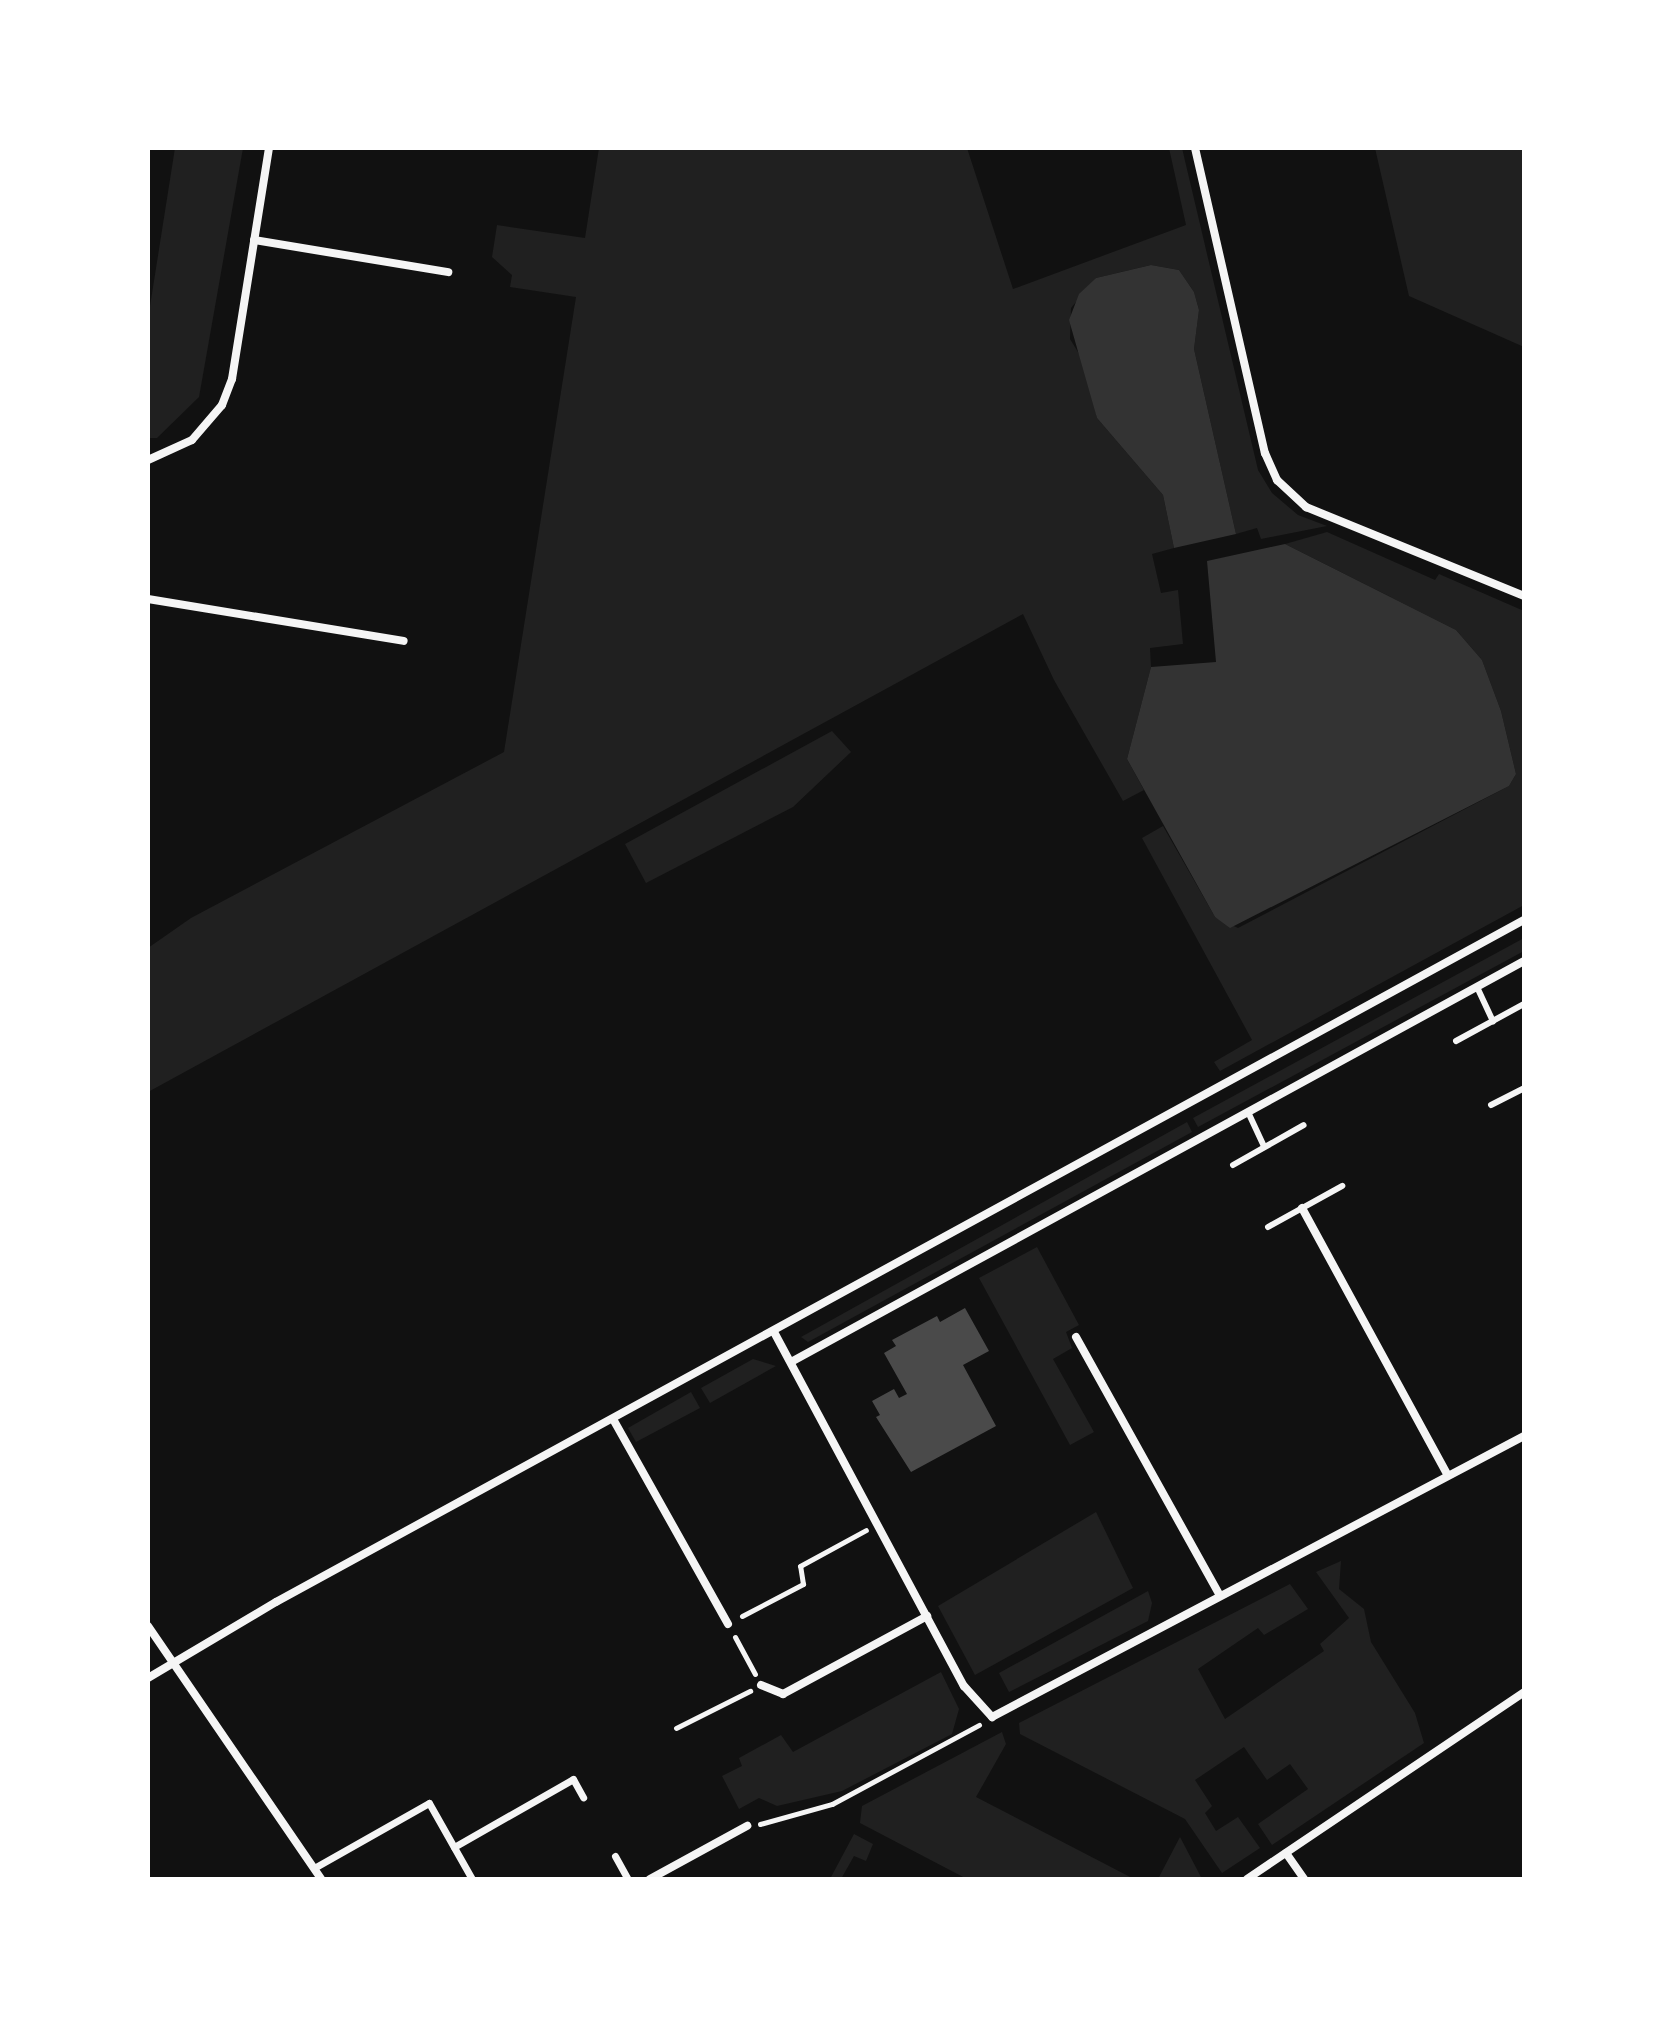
<!DOCTYPE html>
<style>
body{margin:0}
#map{position:relative;width:1672px;height:2027px;overflow:hidden;background:#111;font-family:"Roboto Condensed",sans-serif}
div>[style]{position:absolute}
.green>*{inset:0;background:#202020}
.water>*{inset:0;background:#333}
.building>*{inset:0;background:#4a4a4a}
.path>*{height:5px;margin:-2.5px;padding:0 2.5px;transform-origin:2.5px;border-radius:2.5px;background:#f5f5f5}
.service>*{height:6px;margin:-3px;padding:0 3px;transform-origin:3px;border-radius:3px;background:#f5f5f5}
.pedestrian>*{height:7px;margin:-3.5px;padding:0 3.5px;transform-origin:3.5px;border-radius:3.5px;background:#f5f5f5}
.minor>*{height:8px;margin:-4px;padding:0 4px;transform-origin:4px;border-radius:4px;background:#f5f5f5}
span{translate:-50% -50%;white-space:nowrap;text-align:center;line-height:1.15;-webkit-text-stroke:7px #fff;paint-order:stroke}
.frame{position:absolute;inset:0;border:150px solid #fff;pointer-events:none}
</style>
<div id="map">
<div class="green">
<i style="clip-path:polygon(175px 148px,243px 148px,199px 397px,157px 438px,148px 438px,148px 319px)"></i>
<i style="clip-path:polygon(599px 148px,967px 148px,1013px 289px,1186px 225px,1169px 148px,1182px 148px,1258px 470px,1272px 493px,1298px 515px,1327px 526px,1261px 539px,1257px 528px,1236px 534px,1194px 349px,1199px 310px,1194px 292px,1179px 270px,1151px 265px,1096px 278px,1071px 308px,1070px 339px,1086px 365px,1097px 418px,1163px 495px,1174px 548px,1152px 554px,1161px 593px,1178px 590px,1183px 644px,1150px 648px,1151px 667px,1127px 759px,1144px 790px,1123px 801px,1054px 680px,1023px 614px,148px 1092px,148px 948px,191px 918px,504px 752px,576px 297px,510px 287px,512px 275px,492px 257px,497px 225px,585px 238px)"></i>
<i style="clip-path:polygon(1375px 148px,1524px 148px,1524px 347px,1409px 296px)"></i>
<i style="clip-path:polygon(1327px 532px,1435px 580px,1439px 574px,1524px 611px,1524px 905px,1220px 1071px,1214px 1062px,1252px 1040px,1142px 838px,1163px 826px,1215px 917px,1238px 928px,1509px 786px,1516px 774px,1501px 711px,1482px 660px,1456px 630px,1285px 544px)"></i>
<i style="clip-path:polygon(832px 731px,851px 752px,793px 807px,646px 883px,625px 844px)"></i>
<i style="clip-path:polygon(1524px 938px,1524px 951px,1198px 1127px,1193px 1118px)"></i>
<i style="clip-path:polygon(1187px 1122px,1192px 1132px,808px 1342px,801px 1337px)"></i>
<i style="clip-path:polygon(1037px 1247px,1079px 1325px,1066px 1332px,1072px 1348px,1053px 1359px,1094px 1432px,1070px 1445px,979px 1278px)"></i>
<i style="clip-path:polygon(753px 1359px,776px 1366px,710px 1403px,701px 1388px)"></i>
<i style="clip-path:polygon(691px 1392px,700px 1408px,636px 1442px,628px 1428px)"></i>
<i style="clip-path:polygon(1096px 1512px,1133px 1588px,975px 1675px,938px 1606px)"></i>
<i style="clip-path:polygon(1341px 1561px,1339px 1589px,1364px 1609px,1371px 1642px,1415px 1713px,1424px 1743px,1272px 1845px,1258px 1824px,1308px 1789px,1290px 1764px,1267px 1780px,1244px 1747px,1195px 1780px,1212px 1806px,1205px 1813px,1216px 1831px,1238px 1817px,1260px 1848px,1222px 1873px,1185px 1819px,1020px 1734px,1019px 1723px,1290px 1584px,1308px 1609px,1264px 1635px,1258px 1628px,1198px 1669px,1225px 1719px,1324px 1651px,1320px 1644px,1349px 1618px,1316px 1572px)"></i>
<i style="clip-path:polygon(1148px 1591px,1152px 1603px,1148px 1621px,1009px 1692px,999px 1673px)"></i>
<i style="clip-path:polygon(941px 1672px,959px 1709px,952px 1734px,842px 1791px,777px 1806px,759px 1798px,739px 1809px,722px 1776px,742px 1766px,739px 1758px,781px 1735px,793px 1752px)"></i>
<i style="clip-path:polygon(1002px 1732px,1006px 1744px,976px 1797px,1134px 1879px,967px 1879px,860px 1823px,862px 1806px)"></i>
<i style="clip-path:polygon(854px 1834px,873px 1844px,866px 1861px,854px 1856px,841px 1879px,830px 1879px)"></i>
<i style="clip-path:polygon(1180px 1837px,1202px 1879px,1158px 1879px)"></i>
</div>
<div class="water">
<i style="clip-path:polygon(1151px 265px,1179px 270px,1194px 292px,1199px 310px,1194px 349px,1236px 534px,1174px 548px,1163px 495px,1097px 418px,1069px 320px,1079px 294px,1096px 278px)"></i>
<i style="clip-path:polygon(1285px 544px,1456px 630px,1482px 660px,1501px 711px,1516px 774px,1509px 786px,1230px 928px,1215px 917px,1127px 759px,1151px 667px,1216px 662px,1207px 561px)"></i>
</div>
<div class="building">
<i style="clip-path:polygon(965px 1308px,989px 1351px,963px 1365px,996px 1426px,911px 1472px,876px 1417px,880px 1415px,872px 1401px,894px 1389px,899px 1398px,907px 1394px,884px 1353px,896px 1346px,892px 1340px,937px 1316px,940px 1322px)"></i>
</div>
<div class="path">
<i style="left:742px;top:1616px;width:69px;rotate:-27.7deg"></i>
<i style="left:803px;top:1584px;width:18px;rotate:-99deg"></i>
<i style="left:800px;top:1566px;width:75px;rotate:-28.6deg"></i>
<i style="left:735px;top:1637px;width:42px;rotate:61.6deg"></i>
<i style="left:676px;top:1728px;width:83px;rotate:-26.6deg"></i>
<i style="left:760px;top:1824px;width:75px;rotate:-15.5deg"></i>
<i style="left:832px;top:1804px;width:167px;rotate:-28.3deg"></i>
</div>
<div class="service">
<i style="left:1477px;top:987px;width:38px;rotate:65deg"></i>
<i style="left:1456px;top:1041px;width:77px;rotate:-28.6deg"></i>
<i style="left:1491px;top:1105px;width:37px;rotate:-27deg"></i>
<i style="left:1248px;top:1112px;width:38px;rotate:65deg"></i>
<i style="left:1233px;top:1165px;width:81px;rotate:-29.4deg"></i>
<i style="left:1268px;top:1227px;width:85px;rotate:-29deg"></i>
</div>
<div class="pedestrian">
<i style="left:454px;top:1847px;width:137px;rotate:-29.7deg"></i>
<i style="left:573px;top:1779px;width:21px;rotate:61deg"></i>
<i style="left:615px;top:1856px;width:26px;rotate:61deg"></i>
<i style="left:314px;top:1868px;width:132px;rotate:-29.5deg"></i>
<i style="left:429px;top:1803px;width:87px;rotate:60.5deg"></i>
</div>
<div class="minor">
<i style="left:1195px;top:148px;width:313px;rotate:77.1deg"></i>
<i style="left:1265px;top:453px;width:30px;rotate:66deg"></i>
<i style="left:1277px;top:480px;width:40px;rotate:43deg"></i>
<i style="left:1306px;top:507px;width:235px;rotate:22.2deg"></i>
<i style="left:254px;top:240px;width:197px;rotate:9.4deg"></i>
<i style="left:148px;top:460px;width:48px;rotate:-24.4deg"></i>
<i style="left:192px;top:440px;width:46px;rotate:-49.4deg"></i>
<i style="left:222px;top:405px;width:28px;rotate:-69deg"></i>
<i style="left:232px;top:379px;width:234px;rotate:-80.9deg"></i>
<i style="left:148px;top:599px;width:259px;rotate:9.3deg"></i>
<i style="left:1302px;top:1208px;width:303px;rotate:61.4deg"></i>
<i style="left:774px;top:1332px;width:402px;rotate:61.8deg"></i>
<i style="left:964px;top:1686px;width:42px;rotate:47.9deg"></i>
<i style="left:992px;top:1717px;width:602px;rotate:-27.84deg"></i>
<i style="left:1076px;top:1337px;width:294px;rotate:60.9deg"></i>
<i style="left:791px;top:1362px;width:836px;rotate:-28.68deg"></i>
<i style="left:613px;top:1419px;width:235px;rotate:60.7deg"></i>
<i style="left:148px;top:1626px;width:306px;rotate:55.6deg"></i>
<i style="left:148px;top:1678px;width:149px;rotate:-30.7deg"></i>
<i style="left:276px;top:1602px;width:1422px;rotate:-28.66deg"></i>
<i style="left:761px;top:1685px;width:24px;rotate:22deg"></i>
<i style="left:783px;top:1694px;width:164px;rotate:-28.4deg"></i>
<i style="left:1286px;top:1853px;width:32px;rotate:55deg"></i>
<i style="left:650px;top:1879px;width:111px;rotate:-28.7deg"></i>
<i style="left:1247px;top:1879px;width:334px;rotate:-34deg"></i>
</div>
<div class="frame"></div>
</div>
